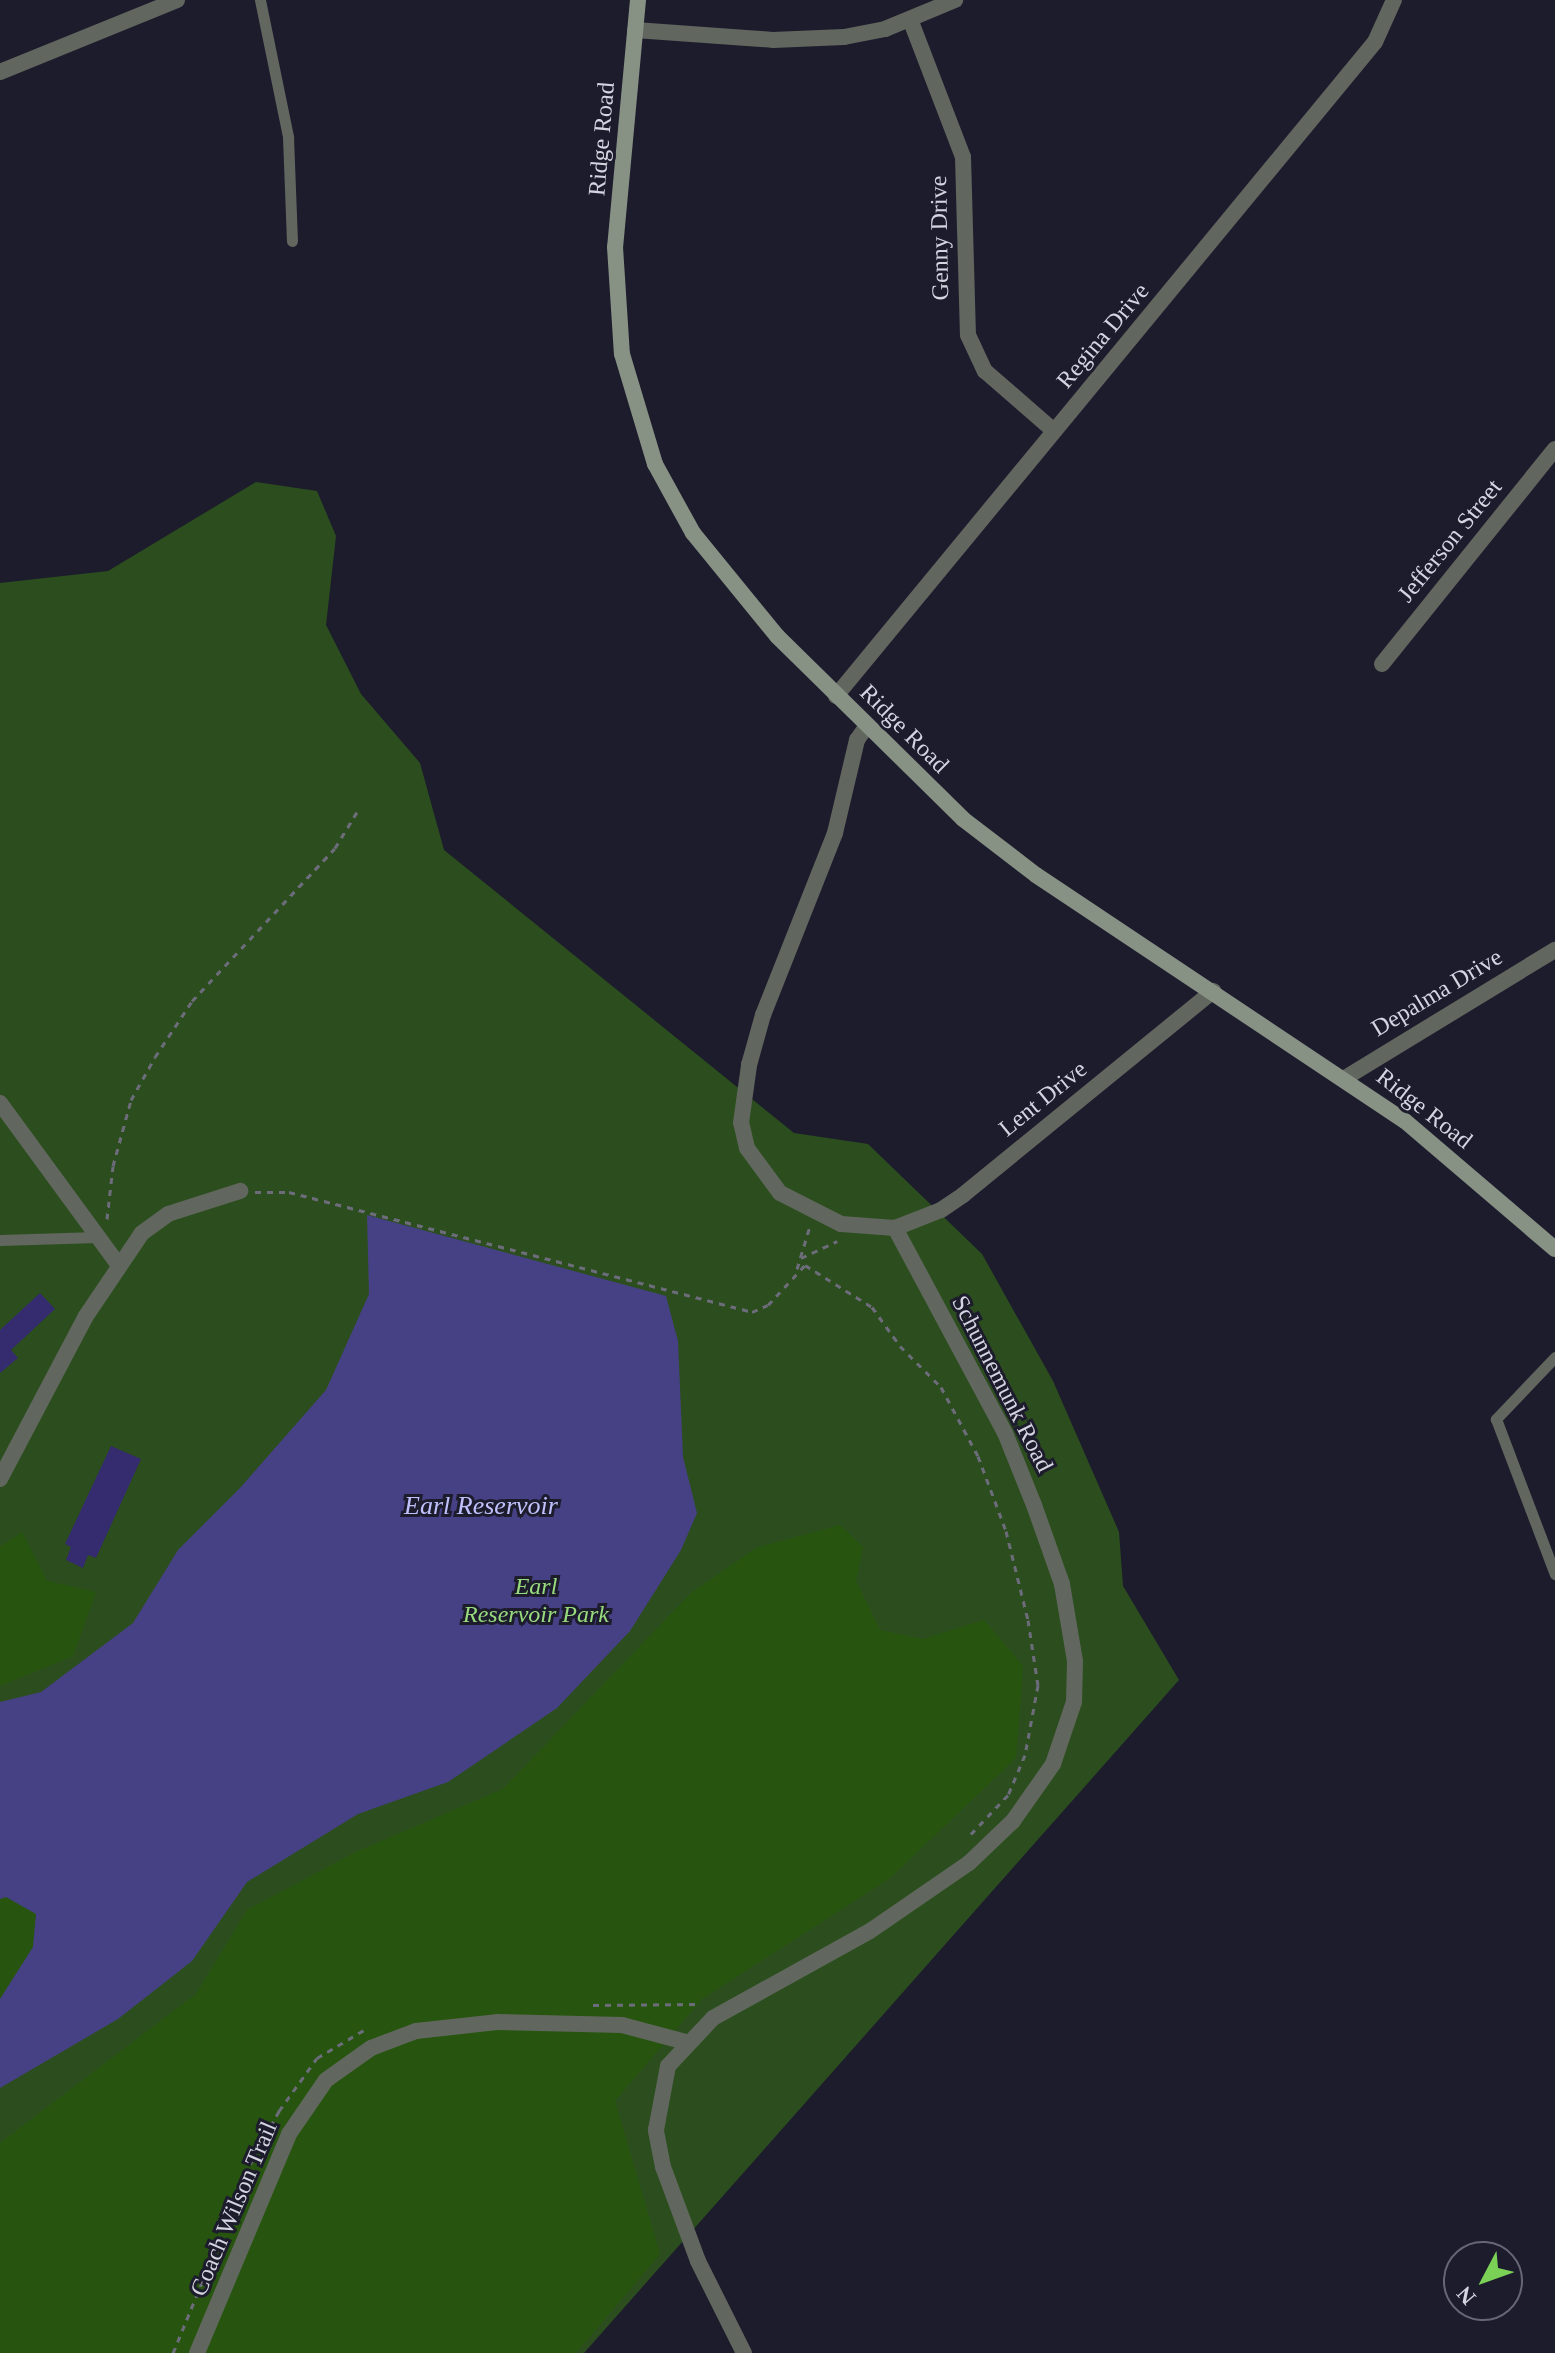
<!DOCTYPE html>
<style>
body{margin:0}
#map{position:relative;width:1555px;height:2353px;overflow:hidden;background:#1d1c2d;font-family:"Times New Roman",serif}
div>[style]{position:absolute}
.green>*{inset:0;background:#2c4e1e}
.forest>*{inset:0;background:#27550f}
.water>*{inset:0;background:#464185}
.building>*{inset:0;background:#342c6e}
.path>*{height:3px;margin-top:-1.5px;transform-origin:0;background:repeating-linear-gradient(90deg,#6c6c7b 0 6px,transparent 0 12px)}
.lane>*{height:11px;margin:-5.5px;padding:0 5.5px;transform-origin:5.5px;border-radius:5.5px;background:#61675f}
.street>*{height:16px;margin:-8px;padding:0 8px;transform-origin:8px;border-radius:8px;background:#61675f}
.secondary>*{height:16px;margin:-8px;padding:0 8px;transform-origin:8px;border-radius:8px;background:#879184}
span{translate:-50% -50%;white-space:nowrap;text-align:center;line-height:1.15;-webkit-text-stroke:6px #1d1c2d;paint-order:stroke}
.street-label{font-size:24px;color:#d4d5e1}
.park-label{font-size:24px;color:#98db7e;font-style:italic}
.water-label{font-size:26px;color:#bfc0fc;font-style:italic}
.north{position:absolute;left:1443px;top:2241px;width:80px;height:80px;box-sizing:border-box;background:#1d1c2d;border:2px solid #666675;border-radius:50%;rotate:229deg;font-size:22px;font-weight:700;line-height:32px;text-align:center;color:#d4d5e1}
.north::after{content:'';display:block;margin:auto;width:28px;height:36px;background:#7bd156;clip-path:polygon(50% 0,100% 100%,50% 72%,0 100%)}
</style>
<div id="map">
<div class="green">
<i style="clip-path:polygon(256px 482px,317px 491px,336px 536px,326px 625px,361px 694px,420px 763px,444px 850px,794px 1133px,868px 1144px,982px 1254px,1053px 1381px,1119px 1532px,1123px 1586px,1179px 1680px,584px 2353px,0 2353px,0 583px,108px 571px)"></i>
</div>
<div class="forest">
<i style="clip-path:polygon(840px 1525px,863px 1547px,856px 1581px,880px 1630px,923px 1639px,984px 1620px,1023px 1666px,1016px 1758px,890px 1878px,702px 1999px,615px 2101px,660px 2254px,576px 2353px,0 2353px,0 2143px,196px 1994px,247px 1910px,356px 1852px,503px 1789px,691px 1593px,756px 1548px)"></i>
<i style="clip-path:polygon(22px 1532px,47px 1581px,96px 1592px,73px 1656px,0 1686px,0 1547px)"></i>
<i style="clip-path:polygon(6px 1897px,36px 1913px,33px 1947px,0 1999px,0 1899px)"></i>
</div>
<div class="water">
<i style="clip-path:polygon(367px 1215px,666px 1296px,678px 1341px,683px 1457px,697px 1513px,681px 1550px,630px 1631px,557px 1708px,448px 1782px,358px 1814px,247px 1882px,192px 1961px,118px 2019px,0 2088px,0 1999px,33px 1947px,36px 1914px,6px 1897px,0 1899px,0 1702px,41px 1692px,133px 1623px,178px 1550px,240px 1488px,326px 1390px,369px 1294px)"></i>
</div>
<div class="building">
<i style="clip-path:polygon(40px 1293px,55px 1309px,11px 1350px,18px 1358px,0 1373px,0 1330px)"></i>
<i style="clip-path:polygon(111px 1446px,141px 1459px,96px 1558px,88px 1555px,83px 1568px,66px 1560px,71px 1547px,65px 1544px)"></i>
</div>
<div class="path">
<i style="left:255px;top:1192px;width:34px"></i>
<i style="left:289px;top:1192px;width:478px;rotate:14.5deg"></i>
<i style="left:752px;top:1312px;width:17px;rotate:-24deg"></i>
<i style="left:768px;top:1305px;width:54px;rotate:-47.2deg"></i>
<i style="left:805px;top:1265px;width:79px;rotate:32.1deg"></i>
<i style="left:872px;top:1307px;width:48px;rotate:54.3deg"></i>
<i style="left:900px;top:1346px;width:58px;rotate:45deg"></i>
<i style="left:941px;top:1387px;width:78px;rotate:61.8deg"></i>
<i style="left:978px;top:1456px;width:80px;rotate:69.5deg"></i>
<i style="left:1006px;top:1531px;width:92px;rotate:76.1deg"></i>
<i style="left:1028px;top:1620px;width:66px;rotate:81.3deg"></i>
<i style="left:1038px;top:1685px;width:71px;rotate:100.5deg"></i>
<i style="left:1025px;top:1755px;width:43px;rotate:113deg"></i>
<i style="left:1008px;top:1795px;width:55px;rotate:133.5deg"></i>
<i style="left:107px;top:1219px;width:53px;rotate:-83.5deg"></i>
<i style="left:113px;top:1166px;width:68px;rotate:-74.7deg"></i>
<i style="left:131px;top:1100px;width:49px;rotate:-60.8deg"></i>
<i style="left:155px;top:1057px;width:67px;rotate:-56.5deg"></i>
<i style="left:192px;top:1001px;width:209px;rotate:-46.9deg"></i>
<i style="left:335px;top:848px;width:42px;rotate:-58.6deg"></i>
<i style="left:801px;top:1258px;width:40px;rotate:-25deg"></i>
<i style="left:797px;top:1269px;width:45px;rotate:-73.2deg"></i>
<i style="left:593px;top:2005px;width:108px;rotate:-0.5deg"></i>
<i style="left:173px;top:2353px;width:211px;rotate:-67.7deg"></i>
<i style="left:253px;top:2158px;width:54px;rotate:-61deg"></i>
<i style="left:279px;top:2111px;width:65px;rotate:-54.4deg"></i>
<i style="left:317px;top:2058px;width:55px;rotate:-30.8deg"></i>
</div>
<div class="lane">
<i style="left:260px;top:0;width:140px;rotate:78.4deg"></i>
<i style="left:288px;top:137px;width:104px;rotate:87.8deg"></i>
<i style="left:0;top:1240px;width:97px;rotate:-1.8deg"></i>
<i style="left:1555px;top:1357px;width:86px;rotate:133.6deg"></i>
<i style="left:1496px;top:1419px;width:166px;rotate:69.2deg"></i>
</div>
<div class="street">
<i style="left:910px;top:19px;width:148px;rotate:69deg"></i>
<i style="left:963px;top:157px;width:178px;rotate:88.4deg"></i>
<i style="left:968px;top:335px;width:40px;rotate:65deg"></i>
<i style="left:985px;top:371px;width:91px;rotate:41deg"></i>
<i style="left:635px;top:30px;width:138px;rotate:4.1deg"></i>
<i style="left:773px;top:40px;width:71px;rotate:-2.4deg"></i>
<i style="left:844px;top:37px;width:42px;rotate:-11deg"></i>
<i style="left:885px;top:29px;width:76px;rotate:-22.5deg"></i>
<i style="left:0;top:72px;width:191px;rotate:-22.1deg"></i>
<i style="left:1382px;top:664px;width:276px;rotate:-51.2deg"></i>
<i style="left:836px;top:696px;width:847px;rotate:-50.51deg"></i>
<i style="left:1375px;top:42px;width:46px;rotate:-65.7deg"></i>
<i style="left:1345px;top:1078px;width:246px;rotate:-31.4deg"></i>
<i style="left:0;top:1103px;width:198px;rotate:53.8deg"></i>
<i style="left:895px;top:1228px;width:49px;rotate:-21.4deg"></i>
<i style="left:941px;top:1210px;width:27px;rotate:-34deg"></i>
<i style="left:963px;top:1195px;width:323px;rotate:-39.2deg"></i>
<i style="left:0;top:1479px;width:184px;rotate:-62.2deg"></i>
<i style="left:86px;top:1316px;width:100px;rotate:-56deg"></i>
<i style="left:142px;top:1233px;width:32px;rotate:-36deg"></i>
<i style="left:168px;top:1214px;width:76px;rotate:-17.7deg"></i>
<i style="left:197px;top:2353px;width:238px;rotate:-67.2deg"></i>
<i style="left:289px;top:2134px;width:65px;rotate:-55.6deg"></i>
<i style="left:326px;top:2080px;width:55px;rotate:-35.4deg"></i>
<i style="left:371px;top:2048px;width:48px;rotate:-20.7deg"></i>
<i style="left:416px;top:2031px;width:81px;rotate:-6.3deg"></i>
<i style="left:497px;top:2022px;width:125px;rotate:1.4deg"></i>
<i style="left:622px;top:2025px;width:66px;rotate:14.9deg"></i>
<i style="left:744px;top:2353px;width:103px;rotate:-116.6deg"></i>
<i style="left:698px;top:2261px;width:100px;rotate:-110.4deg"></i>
<i style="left:663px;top:2167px;width:38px;rotate:-101deg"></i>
<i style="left:656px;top:2130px;width:65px;rotate:-79.4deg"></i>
<i style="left:668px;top:2066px;width:66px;rotate:-46.8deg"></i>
<i style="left:713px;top:2018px;width:179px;rotate:-29deg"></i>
<i style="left:870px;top:1931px;width:120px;rotate:-34.5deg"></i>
<i style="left:969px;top:1863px;width:61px;rotate:-43.7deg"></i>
<i style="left:1013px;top:1821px;width:70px;rotate:-54.9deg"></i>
<i style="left:1053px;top:1764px;width:65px;rotate:-71.3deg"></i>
<i style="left:1074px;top:1702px;width:41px;rotate:-88.6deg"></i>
<i style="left:1075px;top:1661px;width:78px;rotate:-99.6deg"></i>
<i style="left:1062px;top:1584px;width:84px;rotate:-109.5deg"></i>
<i style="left:1034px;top:1505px;width:78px;rotate:-111.9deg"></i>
<i style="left:1005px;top:1433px;width:233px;rotate:-118.2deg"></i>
<i style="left:895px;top:1228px;width:54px;rotate:-175.8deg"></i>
<i style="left:841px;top:1224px;width:68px;rotate:-153.1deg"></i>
<i style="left:780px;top:1193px;width:56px;rotate:-126.3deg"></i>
<i style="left:747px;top:1148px;width:26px;rotate:-103deg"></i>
<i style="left:741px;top:1123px;width:59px;rotate:-82.1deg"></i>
<i style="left:749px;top:1065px;width:52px;rotate:-74.4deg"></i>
<i style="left:763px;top:1015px;width:196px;rotate:-68.4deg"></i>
<i style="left:835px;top:833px;width:96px;rotate:-76.7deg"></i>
<i style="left:857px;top:740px;width:16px;rotate:-55deg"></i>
</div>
<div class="secondary">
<i style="left:638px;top:0;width:248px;rotate:95.3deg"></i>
<i style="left:615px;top:247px;width:107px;rotate:86.3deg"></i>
<i style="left:622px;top:354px;width:115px;rotate:73.3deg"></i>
<i style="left:655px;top:464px;width:79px;rotate:61.2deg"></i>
<i style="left:693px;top:533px;width:133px;rotate:50.8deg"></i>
<i style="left:777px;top:636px;width:261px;rotate:44.5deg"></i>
<i style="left:963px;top:819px;width:92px;rotate:37.5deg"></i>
<i style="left:1036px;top:875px;width:443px;rotate:33.7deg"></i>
<i style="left:1405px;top:1121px;width:197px;rotate:40.5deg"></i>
</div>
<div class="street-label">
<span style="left:602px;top:139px;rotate:-85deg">Ridge Road</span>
<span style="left:940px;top:238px;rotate:-91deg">Genny Drive</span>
<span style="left:1103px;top:336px;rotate:-50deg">Regina Drive</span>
<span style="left:1450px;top:541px;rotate:-51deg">Jefferson Street</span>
<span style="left:904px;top:729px;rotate:45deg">Ridge Road</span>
<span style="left:1437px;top:993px;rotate:-31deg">Depalma Drive</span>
<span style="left:1043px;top:1099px;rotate:-39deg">Lent Drive</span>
<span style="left:1424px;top:1109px;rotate:38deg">Ridge Road</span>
<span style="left:1002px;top:1384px;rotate:63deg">Schunnemunk Road</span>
<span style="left:234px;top:2209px;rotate:-67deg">Coach Wilson Trail</span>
</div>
<div class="park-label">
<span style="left:536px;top:1601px">Earl<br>Reservoir Park</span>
</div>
<div class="water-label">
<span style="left:481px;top:1506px">Earl Reservoir</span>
</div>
<div class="north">N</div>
</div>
